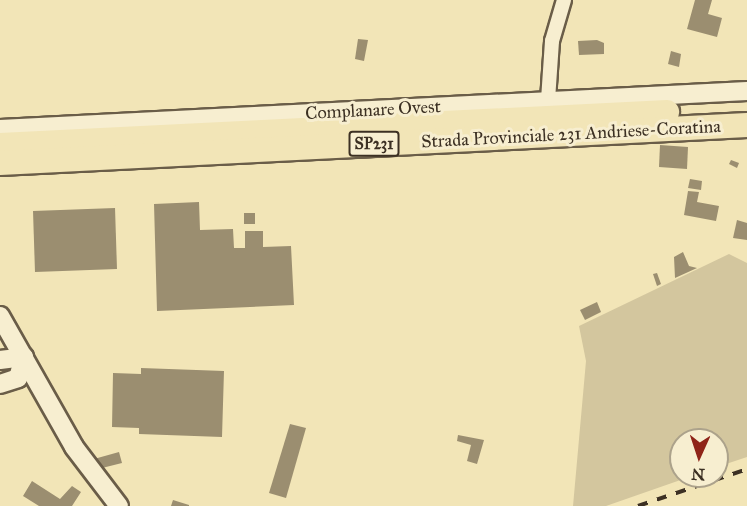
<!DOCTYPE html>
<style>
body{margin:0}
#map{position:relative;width:747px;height:506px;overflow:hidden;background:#f2e5b7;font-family:"IM FELL Great Primer",serif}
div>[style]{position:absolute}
.green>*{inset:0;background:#d3c69e}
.building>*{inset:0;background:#9b8e70}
.roads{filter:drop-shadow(2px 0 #6a5d48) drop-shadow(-2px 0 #6a5d48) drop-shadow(0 2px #6a5d48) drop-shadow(0 -2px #6a5d48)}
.minor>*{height:14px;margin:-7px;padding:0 7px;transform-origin:7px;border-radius:7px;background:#f7eed0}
.tertiary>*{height:18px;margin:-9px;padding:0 9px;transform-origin:9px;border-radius:9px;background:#f7eed0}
.trunk>*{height:24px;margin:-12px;padding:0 12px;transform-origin:12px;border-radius:12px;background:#f2e5b7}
.rail>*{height:4px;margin-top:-2px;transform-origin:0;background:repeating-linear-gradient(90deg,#3c3023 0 10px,transparent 0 20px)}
span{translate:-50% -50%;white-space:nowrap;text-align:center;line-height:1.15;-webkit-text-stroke:6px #f7eed0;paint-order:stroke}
.shield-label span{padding:2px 4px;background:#f7eed0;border:2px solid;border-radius:4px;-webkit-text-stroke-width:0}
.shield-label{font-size:16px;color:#3c3023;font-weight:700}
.street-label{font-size:18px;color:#3c3023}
.north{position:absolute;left:669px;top:428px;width:60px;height:60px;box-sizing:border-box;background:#f7eed0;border:2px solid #aca28b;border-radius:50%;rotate:183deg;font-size:16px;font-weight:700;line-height:24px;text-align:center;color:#3c3023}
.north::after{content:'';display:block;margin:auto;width:21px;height:27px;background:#8f2418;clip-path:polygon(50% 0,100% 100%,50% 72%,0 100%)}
</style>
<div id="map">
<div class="green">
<i style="clip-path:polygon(729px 254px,747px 263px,747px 457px,717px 467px,717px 440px,681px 440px,681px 476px,692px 476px,606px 506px,573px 506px,586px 361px,579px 326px)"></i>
</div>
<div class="building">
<i style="clip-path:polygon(695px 0,712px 0,708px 14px,722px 18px,717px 37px,687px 29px)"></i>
<i style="clip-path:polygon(358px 39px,368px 40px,364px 61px,355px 59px)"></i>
<i style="clip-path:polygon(597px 40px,604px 43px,604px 54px,579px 55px,578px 41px)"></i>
<i style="clip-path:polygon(671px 51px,681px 54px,679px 67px,668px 64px)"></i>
<i style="clip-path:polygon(660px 145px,688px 147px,687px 169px,659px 167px)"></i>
<i style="clip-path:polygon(731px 160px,739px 163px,737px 168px,729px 164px)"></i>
<i style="clip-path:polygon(690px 179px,702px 181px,701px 190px,688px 188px)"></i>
<i style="clip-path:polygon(688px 191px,699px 192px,697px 202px,719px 206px,716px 221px,684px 215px)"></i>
<i style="clip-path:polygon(199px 202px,200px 230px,233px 229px,234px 248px,245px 248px,245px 231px,263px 231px,263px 247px,291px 246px,294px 305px,157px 311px,154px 204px)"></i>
<i style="clip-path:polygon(115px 208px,117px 269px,35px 272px,33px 211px)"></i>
<i style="clip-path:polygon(244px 213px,255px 213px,255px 224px,244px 224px)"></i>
<i style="clip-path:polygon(737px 220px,747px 223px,747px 240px,733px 238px)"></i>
<i style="clip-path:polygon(683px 252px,689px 266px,697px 268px,675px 278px,674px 257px)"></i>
<i style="clip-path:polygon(657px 273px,661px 284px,657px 286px,653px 274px)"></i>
<i style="clip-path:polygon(597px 302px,601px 312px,585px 320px,580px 310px)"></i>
<i style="clip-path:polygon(141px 368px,224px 371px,222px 437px,139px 434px,139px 428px,112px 427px,113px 373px,141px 374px)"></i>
<i style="clip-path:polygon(290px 424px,306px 428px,286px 498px,269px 493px)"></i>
<i style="clip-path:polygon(458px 435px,484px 440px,477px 464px,467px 461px,471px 445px,457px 441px)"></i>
<i style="clip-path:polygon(119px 452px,122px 463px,102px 468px,94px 459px)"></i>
<i style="clip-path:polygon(32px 481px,60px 499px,72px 486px,81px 492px,72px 506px,39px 506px,23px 496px)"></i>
<i style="clip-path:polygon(173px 500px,189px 505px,189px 506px,171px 506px)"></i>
</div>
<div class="roads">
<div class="minor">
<i style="left:548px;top:100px;width:59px;rotate:-86.1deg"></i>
<i style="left:552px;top:41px;width:43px;rotate:-73.7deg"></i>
</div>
<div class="tertiary">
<i style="left:0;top:129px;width:748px;rotate:-2.91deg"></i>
<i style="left:0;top:316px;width:150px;rotate:60.5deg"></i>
<i style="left:74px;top:447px;width:74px;rotate:52.7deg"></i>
<i style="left:0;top:360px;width:24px;rotate:-7deg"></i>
<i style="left:0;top:384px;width:19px;rotate:-18deg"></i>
<i style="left:18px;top:378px;width:22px;rotate:-74deg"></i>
</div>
<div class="trunk">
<i style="left:0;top:145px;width:668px;rotate:-2.83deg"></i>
<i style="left:0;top:163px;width:748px;rotate:-2.91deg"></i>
</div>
</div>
<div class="rail">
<i style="left:638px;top:506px;width:115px;rotate:-18.7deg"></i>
</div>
<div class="shield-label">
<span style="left:374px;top:144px">SP231</span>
</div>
<div class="street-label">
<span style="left:373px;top:110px;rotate:-3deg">Complanare Ovest</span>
<span style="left:571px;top:134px;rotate:-3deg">Strada Provinciale 231 Andriese-Coratina</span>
</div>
<div class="north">N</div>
</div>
